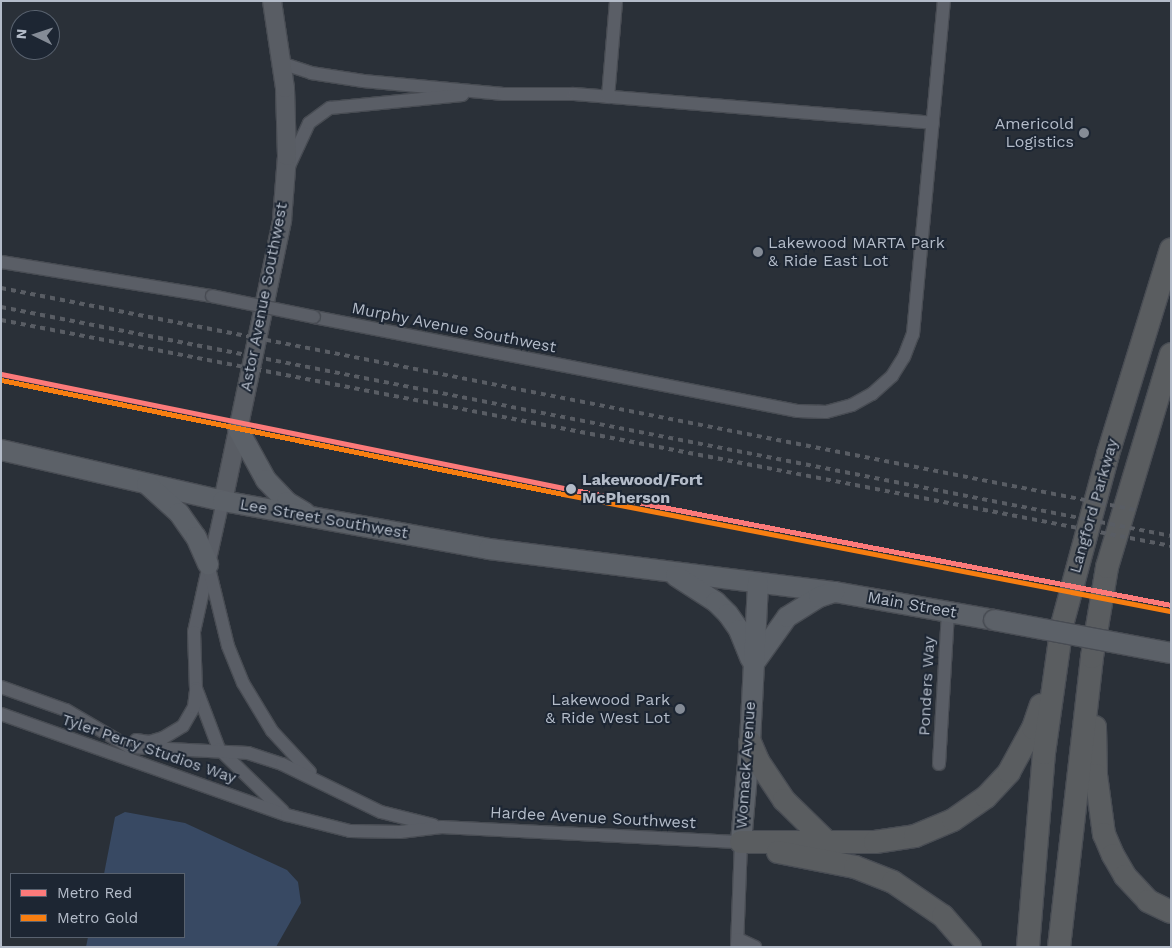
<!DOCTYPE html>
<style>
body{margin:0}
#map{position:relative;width:1172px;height:948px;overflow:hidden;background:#2a3038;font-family:"Work Sans",sans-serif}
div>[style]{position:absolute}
.water>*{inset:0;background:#384963}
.roads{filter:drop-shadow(1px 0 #484c53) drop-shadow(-1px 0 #484c53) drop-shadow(0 1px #484c53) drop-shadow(0 -1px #484c53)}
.street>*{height:12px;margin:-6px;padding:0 6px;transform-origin:6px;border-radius:6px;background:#5a5e66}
.secondary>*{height:18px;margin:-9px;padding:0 9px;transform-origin:9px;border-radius:9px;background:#595d64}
.primary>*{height:20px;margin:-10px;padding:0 10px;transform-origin:10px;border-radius:10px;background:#5c6168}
.highway>*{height:22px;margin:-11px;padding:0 11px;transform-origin:11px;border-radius:11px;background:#5a5d60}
.rail>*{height:4px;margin-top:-2px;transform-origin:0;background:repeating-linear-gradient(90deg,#595d64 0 5px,transparent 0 10px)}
.bridges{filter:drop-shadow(1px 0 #484c53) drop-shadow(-1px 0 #484c53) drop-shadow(0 1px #484c53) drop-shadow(0 -1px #484c53)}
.street-bridge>*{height:12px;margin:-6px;padding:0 6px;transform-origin:6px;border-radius:6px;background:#5a5e66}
.primary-bridge>*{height:20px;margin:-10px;padding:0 10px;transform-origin:10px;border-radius:10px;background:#5c6168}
.metro-1>*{height:5px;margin:-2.5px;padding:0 2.5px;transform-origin:2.5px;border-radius:2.5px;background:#fc7a7a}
.metro-2>*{height:5px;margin:-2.5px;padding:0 2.5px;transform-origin:2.5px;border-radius:2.5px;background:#f77e11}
.dots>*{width:14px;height:14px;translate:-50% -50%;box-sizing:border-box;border:2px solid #1d2633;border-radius:50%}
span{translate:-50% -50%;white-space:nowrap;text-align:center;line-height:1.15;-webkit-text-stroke:4px #1d2633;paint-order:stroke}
.poi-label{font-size:16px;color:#b4bcc9}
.right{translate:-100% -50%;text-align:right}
.left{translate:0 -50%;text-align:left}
.street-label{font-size:16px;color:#b4bcc9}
.stop-label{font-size:16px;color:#b4bcc9;font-weight:700}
.frame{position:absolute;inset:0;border:2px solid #b4bcc9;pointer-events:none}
.legend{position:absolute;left:10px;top:873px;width:175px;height:65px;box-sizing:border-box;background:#1d2633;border:1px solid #59626f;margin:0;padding:6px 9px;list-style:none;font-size:15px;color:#b4bcc9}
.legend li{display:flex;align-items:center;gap:10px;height:25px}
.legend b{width:25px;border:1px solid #59626f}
.north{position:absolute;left:10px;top:10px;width:50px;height:50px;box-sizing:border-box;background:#1d2633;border:1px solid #59626f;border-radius:50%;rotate:274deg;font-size:14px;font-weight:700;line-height:20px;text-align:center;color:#b4bcc9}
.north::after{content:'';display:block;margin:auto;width:18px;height:22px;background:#848b96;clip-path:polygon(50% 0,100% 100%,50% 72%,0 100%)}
</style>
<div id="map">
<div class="water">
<i style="clip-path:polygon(125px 812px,185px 823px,287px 870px,298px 882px,301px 903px,276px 947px,86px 947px,88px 937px,184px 937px,184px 874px,104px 874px,115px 817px)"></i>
</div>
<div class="roads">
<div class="street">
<i style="left:281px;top:63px;width:32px;rotate:18deg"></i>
<i style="left:311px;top:73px;width:53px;rotate:8.7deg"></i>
<i style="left:363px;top:81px;width:141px;rotate:5.3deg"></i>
<i style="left:503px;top:94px;width:71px"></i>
<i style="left:574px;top:94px;width:360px;rotate:4.6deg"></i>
<i style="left:608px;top:97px;width:96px;rotate:-85.2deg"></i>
<i style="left:290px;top:164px;width:45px;rotate:-65.1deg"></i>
<i style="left:309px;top:123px;width:26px;rotate:-36deg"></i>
<i style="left:330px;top:108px;width:133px;rotate:-5.6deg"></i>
<i style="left:1px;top:262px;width:214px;rotate:9.2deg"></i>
<i style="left:314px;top:317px;width:493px;rotate:11deg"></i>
<i style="left:798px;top:411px;width:28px;rotate:2deg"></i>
<i style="left:826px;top:412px;width:27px;rotate:-15deg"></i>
<i style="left:852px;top:405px;width:23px;rotate:-29deg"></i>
<i style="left:872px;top:394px;width:27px;rotate:-42deg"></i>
<i style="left:892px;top:376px;width:22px;rotate:-58deg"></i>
<i style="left:904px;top:357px;width:25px;rotate:-69deg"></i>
<i style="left:913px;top:334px;width:334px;rotate:-84.7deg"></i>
<i style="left:223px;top:501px;width:134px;rotate:102.5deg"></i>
<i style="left:194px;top:632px;width:56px;rotate:88deg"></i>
<i style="left:196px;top:688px;width:65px;rotate:69.3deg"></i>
<i style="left:219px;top:749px;width:89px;rotate:44.1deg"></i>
<i style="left:209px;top:568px;width:80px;rotate:76.3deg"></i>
<i style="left:228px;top:646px;width:40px;rotate:68deg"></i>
<i style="left:243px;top:683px;width:56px;rotate:58.9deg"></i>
<i style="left:272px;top:731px;width:56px;rotate:47.2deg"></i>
<i style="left:1px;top:687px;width:69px;rotate:19.5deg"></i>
<i style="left:66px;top:710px;width:73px;rotate:30.4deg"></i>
<i style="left:129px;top:747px;width:119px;rotate:2.9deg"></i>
<i style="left:248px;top:753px;width:36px;rotate:18deg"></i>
<i style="left:282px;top:764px;width:110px;rotate:25.9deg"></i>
<i style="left:381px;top:812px;width:54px;rotate:14deg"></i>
<i style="left:1px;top:714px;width:303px;rotate:19.5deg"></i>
<i style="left:287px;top:815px;width:65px;rotate:14.3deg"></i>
<i style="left:350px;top:831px;width:50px;rotate:1.1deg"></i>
<i style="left:400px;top:832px;width:42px;rotate:-6.8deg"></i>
<i style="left:442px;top:827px;width:299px;rotate:2.9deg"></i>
<i style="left:741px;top:842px;width:105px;rotate:92.2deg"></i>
<i style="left:136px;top:740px;width:13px;rotate:9deg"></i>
<i style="left:149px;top:742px;width:15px;rotate:-16deg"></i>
<i style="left:163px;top:738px;width:23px;rotate:-31deg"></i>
<i style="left:183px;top:726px;width:22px;rotate:-60deg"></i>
<i style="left:194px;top:707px;width:17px;rotate:-83deg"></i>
<i style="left:939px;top:764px;width:153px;rotate:-86.6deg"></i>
<i style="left:738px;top:939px;width:19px;rotate:25deg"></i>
</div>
<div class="secondary">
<i style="left:223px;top:501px;width:287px;rotate:-78.1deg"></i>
<i style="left:282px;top:220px;width:64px;rotate:-85.5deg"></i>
<i style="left:287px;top:156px;width:68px;rotate:-91.7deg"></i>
<i style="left:285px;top:88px;width:88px;rotate:-98.5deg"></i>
</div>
<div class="primary">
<i style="left:238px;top:429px;width:58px;rotate:61.2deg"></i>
<i style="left:266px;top:480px;width:30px;rotate:46deg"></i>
<i style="left:287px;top:502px;width:21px;rotate:31deg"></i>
<i style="left:1px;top:450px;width:228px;rotate:12.9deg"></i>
<i style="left:223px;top:501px;width:270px;rotate:10.2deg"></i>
<i style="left:489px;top:549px;width:349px;rotate:7.1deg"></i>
<i style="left:835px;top:592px;width:161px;rotate:10deg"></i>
<i style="left:147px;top:484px;width:43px;rotate:42.2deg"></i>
<i style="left:179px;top:513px;width:29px;rotate:55deg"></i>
<i style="left:196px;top:537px;width:30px;rotate:66deg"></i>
<i style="left:676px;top:576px;width:48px;rotate:33deg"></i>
<i style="left:716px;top:602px;width:17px;rotate:45deg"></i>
<i style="left:728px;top:614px;width:19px;rotate:55deg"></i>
<i style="left:739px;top:630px;width:31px;rotate:68deg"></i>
<i style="left:755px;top:662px;width:55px;rotate:-54.6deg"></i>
<i style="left:787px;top:617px;width:38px;rotate:-32deg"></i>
<i style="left:819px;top:597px;width:16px;rotate:-18deg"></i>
<i style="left:741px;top:842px;width:100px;rotate:-84.9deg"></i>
<i style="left:750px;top:742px;width:159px;rotate:-87.1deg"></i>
</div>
<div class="highway">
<i style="left:1095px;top:727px;width:48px;rotate:88.8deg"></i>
<i style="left:1096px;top:775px;width:60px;rotate:82.3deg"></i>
<i style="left:1104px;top:834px;width:23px;rotate:67deg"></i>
<i style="left:1113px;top:855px;width:24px;rotate:60deg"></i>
<i style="left:1125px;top:876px;width:34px;rotate:47deg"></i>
<i style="left:1148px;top:901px;width:25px;rotate:26deg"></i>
<i style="left:750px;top:742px;width:21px;rotate:67deg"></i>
<i style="left:758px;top:761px;width:47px;rotate:56.3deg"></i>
<i style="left:784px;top:800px;width:62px;rotate:44.3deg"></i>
<i style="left:741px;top:842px;width:134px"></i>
<i style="left:875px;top:842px;width:40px;rotate:-8.5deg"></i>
<i style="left:915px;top:836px;width:41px;rotate:-22.8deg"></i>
<i style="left:953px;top:820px;width:40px;rotate:-34.9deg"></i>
<i style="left:986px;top:797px;width:34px;rotate:-47deg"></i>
<i style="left:1009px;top:772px;width:50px;rotate:-61.4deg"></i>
<i style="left:1033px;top:728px;width:24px;rotate:-71deg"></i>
<i style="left:778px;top:852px;width:78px;rotate:11deg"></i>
<i style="left:855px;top:867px;width:41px;rotate:21.5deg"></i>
<i style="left:893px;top:882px;width:60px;rotate:34.2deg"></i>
<i style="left:943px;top:916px;width:41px;rotate:48.9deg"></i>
<i style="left:1028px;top:947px;width:195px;rotate:-85.3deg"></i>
<i style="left:1044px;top:753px;width:129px;rotate:-82deg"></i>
<i style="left:1062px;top:625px;width:177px;rotate:-74.9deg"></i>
<i style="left:1108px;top:454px;width:214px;rotate:-72.9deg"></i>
<i style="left:1059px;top:947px;width:292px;rotate:-83.5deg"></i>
<i style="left:1092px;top:657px;width:91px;rotate:-80.5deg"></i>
<i style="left:1107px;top:567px;width:222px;rotate:-73.3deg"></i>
</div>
</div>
<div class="rail">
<i style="left:1px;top:288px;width:1157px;rotate:11.07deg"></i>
<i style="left:1px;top:307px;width:1192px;rotate:11.07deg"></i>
<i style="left:1px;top:320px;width:1192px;rotate:10.93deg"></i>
</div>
<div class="bridges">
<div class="street-bridge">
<i style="left:212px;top:296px;width:104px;rotate:11.6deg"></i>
</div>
<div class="primary-bridge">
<i style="left:994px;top:620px;width:180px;rotate:10.6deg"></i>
</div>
</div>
<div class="metro-1">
<i style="left:1px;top:374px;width:574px;rotate:11.45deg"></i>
<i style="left:564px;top:488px;width:618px;rotate:10.91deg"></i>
</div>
<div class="metro-2">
<i style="left:1px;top:380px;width:573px;rotate:11.47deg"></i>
<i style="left:563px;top:494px;width:618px;rotate:10.91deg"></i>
</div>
<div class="dots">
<i style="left:1084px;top:133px;background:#848b96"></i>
<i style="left:758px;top:252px;background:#848b96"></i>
<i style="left:571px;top:489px;background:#b4bcc9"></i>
<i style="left:680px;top:709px;background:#848b96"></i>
</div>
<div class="poi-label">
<span class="right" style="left:1074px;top:133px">Americold<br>Logistics</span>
<span class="left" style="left:768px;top:252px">Lakewood MARTA Park<br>&amp; Ride East Lot</span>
<span class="right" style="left:670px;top:709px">Lakewood Park<br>&amp; Ride West Lot</span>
</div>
<div class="street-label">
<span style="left:264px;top:297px;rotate:-79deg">Astor Avenue Southwest</span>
<span style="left:454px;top:328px;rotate:11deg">Murphy Avenue Southwest</span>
<span style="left:1094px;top:506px;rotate:-74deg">Langford Parkway</span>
<span style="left:324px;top:519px;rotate:10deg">Lee Street Southwest</span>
<span style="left:912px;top:605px;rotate:10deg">Main Street</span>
<span style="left:927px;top:686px;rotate:-87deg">Ponders Way</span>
<span style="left:149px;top:749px;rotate:19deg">Tyler Perry Studios Way</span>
<span style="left:746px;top:765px;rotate:-86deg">Womack Avenue</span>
<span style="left:593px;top:818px;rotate:3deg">Hardee Avenue Southwest</span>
</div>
<div class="stop-label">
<span class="left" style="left:582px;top:489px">Lakewood/Fort<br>McPherson</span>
</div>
<div class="frame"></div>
<ul class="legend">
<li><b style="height:6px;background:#fc7a7a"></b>Metro Red</li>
<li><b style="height:6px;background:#f77e11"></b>Metro Gold</li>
</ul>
<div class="north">N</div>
</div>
